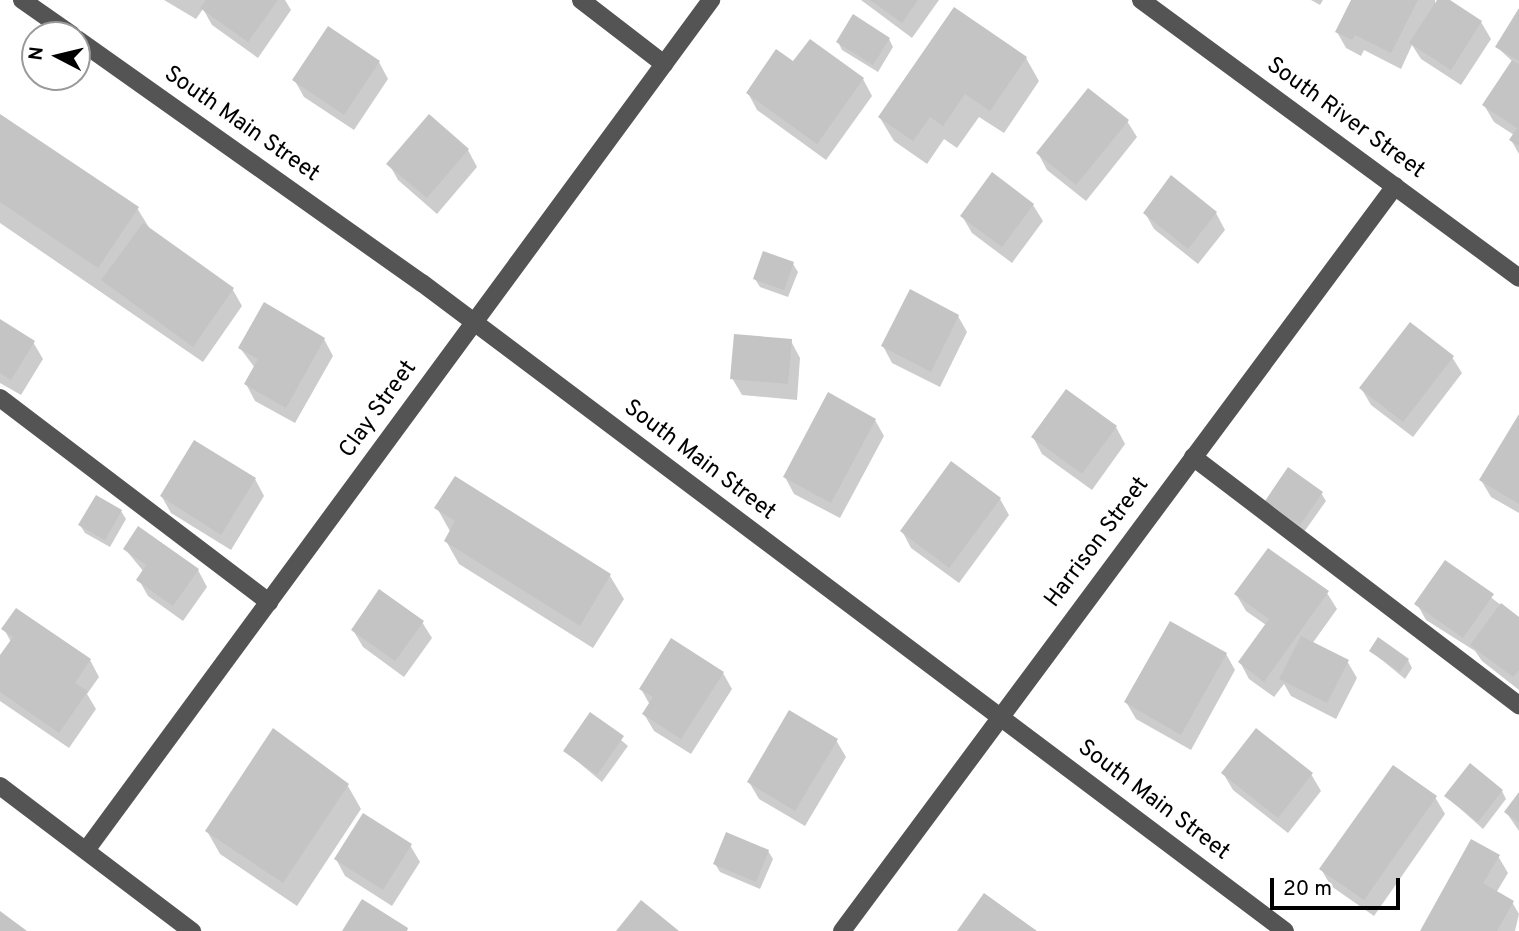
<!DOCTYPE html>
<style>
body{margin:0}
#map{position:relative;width:1519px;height:931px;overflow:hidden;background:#fff;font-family:Overpass,sans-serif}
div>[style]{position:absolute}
.shadow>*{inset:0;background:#0003}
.building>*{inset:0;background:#c4c4c4}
.minor>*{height:18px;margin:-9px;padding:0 9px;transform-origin:9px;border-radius:9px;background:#545454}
span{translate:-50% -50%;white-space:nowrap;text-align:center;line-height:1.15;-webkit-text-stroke:7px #fff;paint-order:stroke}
.street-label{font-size:23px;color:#000}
.north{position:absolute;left:21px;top:21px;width:70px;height:70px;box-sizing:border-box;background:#fff;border:2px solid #999;border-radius:50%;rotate:277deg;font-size:19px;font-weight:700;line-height:28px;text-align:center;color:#000}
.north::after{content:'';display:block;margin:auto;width:24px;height:32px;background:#000;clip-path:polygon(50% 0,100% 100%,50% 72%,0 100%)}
.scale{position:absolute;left:1270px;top:878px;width:130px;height:32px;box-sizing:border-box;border:4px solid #000;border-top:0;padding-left:9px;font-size:21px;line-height:24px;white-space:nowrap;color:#000;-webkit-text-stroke:5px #fff;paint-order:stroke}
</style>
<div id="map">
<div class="shadow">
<i style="clip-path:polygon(164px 0,285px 0,291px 10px,258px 58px,212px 25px,203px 9px,196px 19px)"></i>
<i style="clip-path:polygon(861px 0,939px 0,912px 38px)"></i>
<i style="clip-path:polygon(1311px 0,1323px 0,1320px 5px)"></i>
<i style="clip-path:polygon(1353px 0,1435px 0,1435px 6px,1439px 0,1447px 0,1481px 22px,1491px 39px,1461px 85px,1421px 59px,1412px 45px,1401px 69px,1364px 50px,1361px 56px,1346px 48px,1337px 32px)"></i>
<i style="clip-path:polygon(1519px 11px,1519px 154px,1511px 140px,1514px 135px,1494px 122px,1484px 105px,1513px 62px,1497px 47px)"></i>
<i style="clip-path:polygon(889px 39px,893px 47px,878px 72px,842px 50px,838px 42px)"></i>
<i style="clip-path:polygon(1026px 58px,1039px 81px,1004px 133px,979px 117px,957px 148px,944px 139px,927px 164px,894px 141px,880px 118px)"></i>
<i style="clip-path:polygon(379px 62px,388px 79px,354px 130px,304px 97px,295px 81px)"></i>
<i style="clip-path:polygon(794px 64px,863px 79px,872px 96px,826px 160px,757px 110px,748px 93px)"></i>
<i style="clip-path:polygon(0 117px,137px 208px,150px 229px,233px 290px,242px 306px,203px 362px,0 223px)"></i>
<i style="clip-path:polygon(1127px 121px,1137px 137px,1086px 201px,1047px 170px,1038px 153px)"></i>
<i style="clip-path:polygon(468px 150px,477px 167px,437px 214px,398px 180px,389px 164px)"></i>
<i style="clip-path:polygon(1033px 205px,1043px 221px,1012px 263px,972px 233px,962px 216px)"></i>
<i style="clip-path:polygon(1145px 213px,1216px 213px,1225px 230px,1198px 264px,1154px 229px)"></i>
<i style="clip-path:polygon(793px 264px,798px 272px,788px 297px,760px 287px,755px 279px)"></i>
<i style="clip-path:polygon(958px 316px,967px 332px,940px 387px,892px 363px,883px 346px)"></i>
<i style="clip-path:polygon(0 321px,33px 342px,43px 359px,21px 395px,0 383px)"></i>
<i style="clip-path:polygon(324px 339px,333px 356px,295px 423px,255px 401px,246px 384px,255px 368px,240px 348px)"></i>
<i style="clip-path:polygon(791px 341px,800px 358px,797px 400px,742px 395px,732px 378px)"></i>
<i style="clip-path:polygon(1452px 357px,1462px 373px,1413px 437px,1371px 405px,1361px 388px)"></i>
<i style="clip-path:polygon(1519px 418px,1519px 513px,1491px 497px,1481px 480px)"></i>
<i style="clip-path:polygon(875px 420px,884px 436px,840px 518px,794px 494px,785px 477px)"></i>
<i style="clip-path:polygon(1116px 427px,1125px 444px,1092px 490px,1042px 454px,1033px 437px)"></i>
<i style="clip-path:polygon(455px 478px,610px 576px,624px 599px,593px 648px,459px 564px,446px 541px,451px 533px,437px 508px)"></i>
<i style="clip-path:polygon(255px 479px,264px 496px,231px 550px,171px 513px,162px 497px)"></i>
<i style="clip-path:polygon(1321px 493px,1326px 501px,1304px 532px,1267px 501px)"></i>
<i style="clip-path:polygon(1000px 499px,1009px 515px,959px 583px,911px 548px,902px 531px)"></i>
<i style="clip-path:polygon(121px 511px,126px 519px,110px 547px,85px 533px,80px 525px)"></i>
<i style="clip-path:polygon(125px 549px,198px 570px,207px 587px,183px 621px,148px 596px,139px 580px,144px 572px)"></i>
<i style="clip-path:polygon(1445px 562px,1519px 619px,1519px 690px,1482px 661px,1475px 651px,1426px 620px,1417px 604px)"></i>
<i style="clip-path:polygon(1327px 593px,1337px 609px,1312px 644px,1347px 661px,1357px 678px,1336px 719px,1291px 696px,1284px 684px,1274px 697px,1249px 679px,1240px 662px,1266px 625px,1246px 611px,1236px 594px)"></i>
<i style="clip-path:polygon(422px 622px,432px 638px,404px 677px,363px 647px,353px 630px)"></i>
<i style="clip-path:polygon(4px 629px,90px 660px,99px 677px,87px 694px,96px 709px,69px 748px,0 701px,0 659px,11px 642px)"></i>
<i style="clip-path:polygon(1371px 651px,1408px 660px,1412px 668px,1405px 679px)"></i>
<i style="clip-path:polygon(1226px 654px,1235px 670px,1191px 750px,1136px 719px,1126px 702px)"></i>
<i style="clip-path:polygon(723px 673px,732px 689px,691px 754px,654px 731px,644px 714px,650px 705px,641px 689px)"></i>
<i style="clip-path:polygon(591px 714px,628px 746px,602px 782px,565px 751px)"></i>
<i style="clip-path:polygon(836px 740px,846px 757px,805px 826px,759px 799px,749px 782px)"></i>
<i style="clip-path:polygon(1223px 773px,1311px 774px,1321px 791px,1288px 833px,1233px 790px)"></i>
<i style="clip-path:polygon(348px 786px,361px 809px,297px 906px,220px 854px,207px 831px)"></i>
<i style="clip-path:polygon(1502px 791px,1506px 799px,1483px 829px,1446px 796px)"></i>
<i style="clip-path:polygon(1519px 795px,1519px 831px,1506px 812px)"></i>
<i style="clip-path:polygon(1435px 797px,1445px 814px,1374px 916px,1331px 886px,1321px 869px)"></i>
<i style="clip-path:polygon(410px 845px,420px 862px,392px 906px,345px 876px,336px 859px)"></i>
<i style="clip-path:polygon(768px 851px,773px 859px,760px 889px,720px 872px,715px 864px)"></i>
<i style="clip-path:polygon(1498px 856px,1508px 873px,1496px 893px,1512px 902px,1519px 914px,1515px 931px,1422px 931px)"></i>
</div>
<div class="building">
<i style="clip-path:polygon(206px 0,278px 0,248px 42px,200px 8px)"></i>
<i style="clip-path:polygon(870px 0,918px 0,902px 23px)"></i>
<i style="clip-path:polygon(1351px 0,1418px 0,1391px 53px,1355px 35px,1352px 40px,1335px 32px)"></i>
<i style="clip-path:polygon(1437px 0,1450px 0,1482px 21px,1451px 70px,1409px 43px)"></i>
<i style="clip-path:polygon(954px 7px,1027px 57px,990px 111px,965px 94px,943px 126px,930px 117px,913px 141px,878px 117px)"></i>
<i style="clip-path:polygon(1519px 8px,1519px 61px,1495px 47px)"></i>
<i style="clip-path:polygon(853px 14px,890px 38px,873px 65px,836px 42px)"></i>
<i style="clip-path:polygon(328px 26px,380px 61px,344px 115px,292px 80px)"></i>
<i style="clip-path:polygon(810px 39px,864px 78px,817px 144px,746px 93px,776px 49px,793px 61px)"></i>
<i style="clip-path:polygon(1512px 60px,1519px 64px,1519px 146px,1509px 140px,1517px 128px,1482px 105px)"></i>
<i style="clip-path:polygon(1088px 88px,1129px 120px,1076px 185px,1036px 153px)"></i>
<i style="clip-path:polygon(0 114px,139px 207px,98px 268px,0 202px)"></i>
<i style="clip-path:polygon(429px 114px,469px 149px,427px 198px,386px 164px)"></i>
<i style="clip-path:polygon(992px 172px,1034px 204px,1002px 247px,960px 216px)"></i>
<i style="clip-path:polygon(1171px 175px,1217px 212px,1188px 249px,1143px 213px)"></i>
<i style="clip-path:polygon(143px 223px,234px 288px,193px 347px,101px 280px)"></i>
<i style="clip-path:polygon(763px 251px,794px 262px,784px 290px,753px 279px)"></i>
<i style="clip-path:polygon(910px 289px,959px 315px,931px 372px,881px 346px)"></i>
<i style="clip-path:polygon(264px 302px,325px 338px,286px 408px,244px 384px,258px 359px,238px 348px)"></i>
<i style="clip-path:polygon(0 319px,35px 341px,11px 380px,0 373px)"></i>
<i style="clip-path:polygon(1410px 322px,1454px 356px,1403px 422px,1359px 388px)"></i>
<i style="clip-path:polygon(734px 334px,792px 339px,788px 384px,730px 379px)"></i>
<i style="clip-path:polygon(1066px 389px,1117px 426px,1082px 474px,1031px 437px)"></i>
<i style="clip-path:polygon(828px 392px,876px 419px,831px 503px,783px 477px)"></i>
<i style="clip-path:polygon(1519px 414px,1519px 504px,1479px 480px)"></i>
<i style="clip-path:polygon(194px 440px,256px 478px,221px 535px,160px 496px)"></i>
<i style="clip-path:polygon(951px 461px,1001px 498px,949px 568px,900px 531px)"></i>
<i style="clip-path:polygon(1288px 467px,1323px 492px,1300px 525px,1265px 501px)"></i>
<i style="clip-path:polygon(455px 476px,611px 574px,580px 626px,444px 541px,455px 521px,434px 508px)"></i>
<i style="clip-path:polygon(96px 495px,122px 510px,105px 540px,78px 525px)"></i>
<i style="clip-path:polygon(138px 526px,199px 569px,173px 606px,136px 580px,146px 565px,123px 549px)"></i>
<i style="clip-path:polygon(1268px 548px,1329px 591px,1264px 682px,1238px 662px,1269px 619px,1234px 594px)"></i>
<i style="clip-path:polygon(1445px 560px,1494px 594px,1463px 638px,1414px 604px)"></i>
<i style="clip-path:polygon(379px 589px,424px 621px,395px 661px,351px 630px)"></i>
<i style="clip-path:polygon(1501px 603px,1519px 617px,1519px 670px,1513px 677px,1470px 645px)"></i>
<i style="clip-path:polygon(16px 608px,91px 659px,75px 683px,88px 691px,59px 733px,0 692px,0 655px,13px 637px,1px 629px)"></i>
<i style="clip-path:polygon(1170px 621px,1227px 653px,1181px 735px,1124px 702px)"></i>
<i style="clip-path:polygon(1301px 636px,1349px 660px,1327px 703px,1279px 679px)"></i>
<i style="clip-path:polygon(1378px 637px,1409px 659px,1400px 672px,1369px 651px)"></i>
<i style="clip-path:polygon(671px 638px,724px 672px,681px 739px,642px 714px,653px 697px,639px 689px)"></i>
<i style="clip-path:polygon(789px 710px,838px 739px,795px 811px,747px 782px)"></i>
<i style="clip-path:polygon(590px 712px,624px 736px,597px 775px,563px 751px)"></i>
<i style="clip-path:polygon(273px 728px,349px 784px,283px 883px,205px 831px)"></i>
<i style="clip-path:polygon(1256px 728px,1313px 773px,1278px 818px,1221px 773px)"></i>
<i style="clip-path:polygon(1470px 763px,1503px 790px,1478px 822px,1444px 796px)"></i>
<i style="clip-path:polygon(1393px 765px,1437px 796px,1364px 900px,1319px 869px)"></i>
<i style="clip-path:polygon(1519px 792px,1519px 823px,1504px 812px)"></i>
<i style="clip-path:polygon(363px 813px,412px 844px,383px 890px,334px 859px)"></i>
<i style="clip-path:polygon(726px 832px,769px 850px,756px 882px,713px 864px)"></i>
<i style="clip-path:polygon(1471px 839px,1500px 855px,1483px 883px,1514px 901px,1497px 931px,1420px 931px)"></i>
<i style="clip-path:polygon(984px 893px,1037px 931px,957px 931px)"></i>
<i style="clip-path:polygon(362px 899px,408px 928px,407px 931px,342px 931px)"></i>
<i style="clip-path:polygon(641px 900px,679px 931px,616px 931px)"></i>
<i style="clip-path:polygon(0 911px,27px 931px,0 931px)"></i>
</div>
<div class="minor">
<i style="left:22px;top:0;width:61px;rotate:35deg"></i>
<i style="left:581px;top:0;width:105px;rotate:37.6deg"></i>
<i style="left:1141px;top:0;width:469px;rotate:36.3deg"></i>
<i style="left:77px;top:39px;width:423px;rotate:35.3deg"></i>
<i style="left:422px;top:283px;width:1079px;rotate:36.9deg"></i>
<i style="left:0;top:398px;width:338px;rotate:37.2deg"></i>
<i style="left:1193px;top:457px;width:410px;rotate:37.3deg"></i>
<i style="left:0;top:786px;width:241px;rotate:37.1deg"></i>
<i style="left:87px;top:849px;width:1054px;rotate:-53.68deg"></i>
<i style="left:842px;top:931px;width:928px;rotate:-53.41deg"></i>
</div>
<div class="street-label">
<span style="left:1345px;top:119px;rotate:36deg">South River Street</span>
<span style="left:241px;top:125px;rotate:35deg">South Main Street</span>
<span style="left:379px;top:410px;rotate:-54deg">Clay Street</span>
<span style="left:699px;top:461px;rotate:37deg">South Main Street</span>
<span style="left:1098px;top:543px;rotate:-53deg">Harrison Street</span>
<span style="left:1153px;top:801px;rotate:37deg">South Main Street</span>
</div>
<div class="north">N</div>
<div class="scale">20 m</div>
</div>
